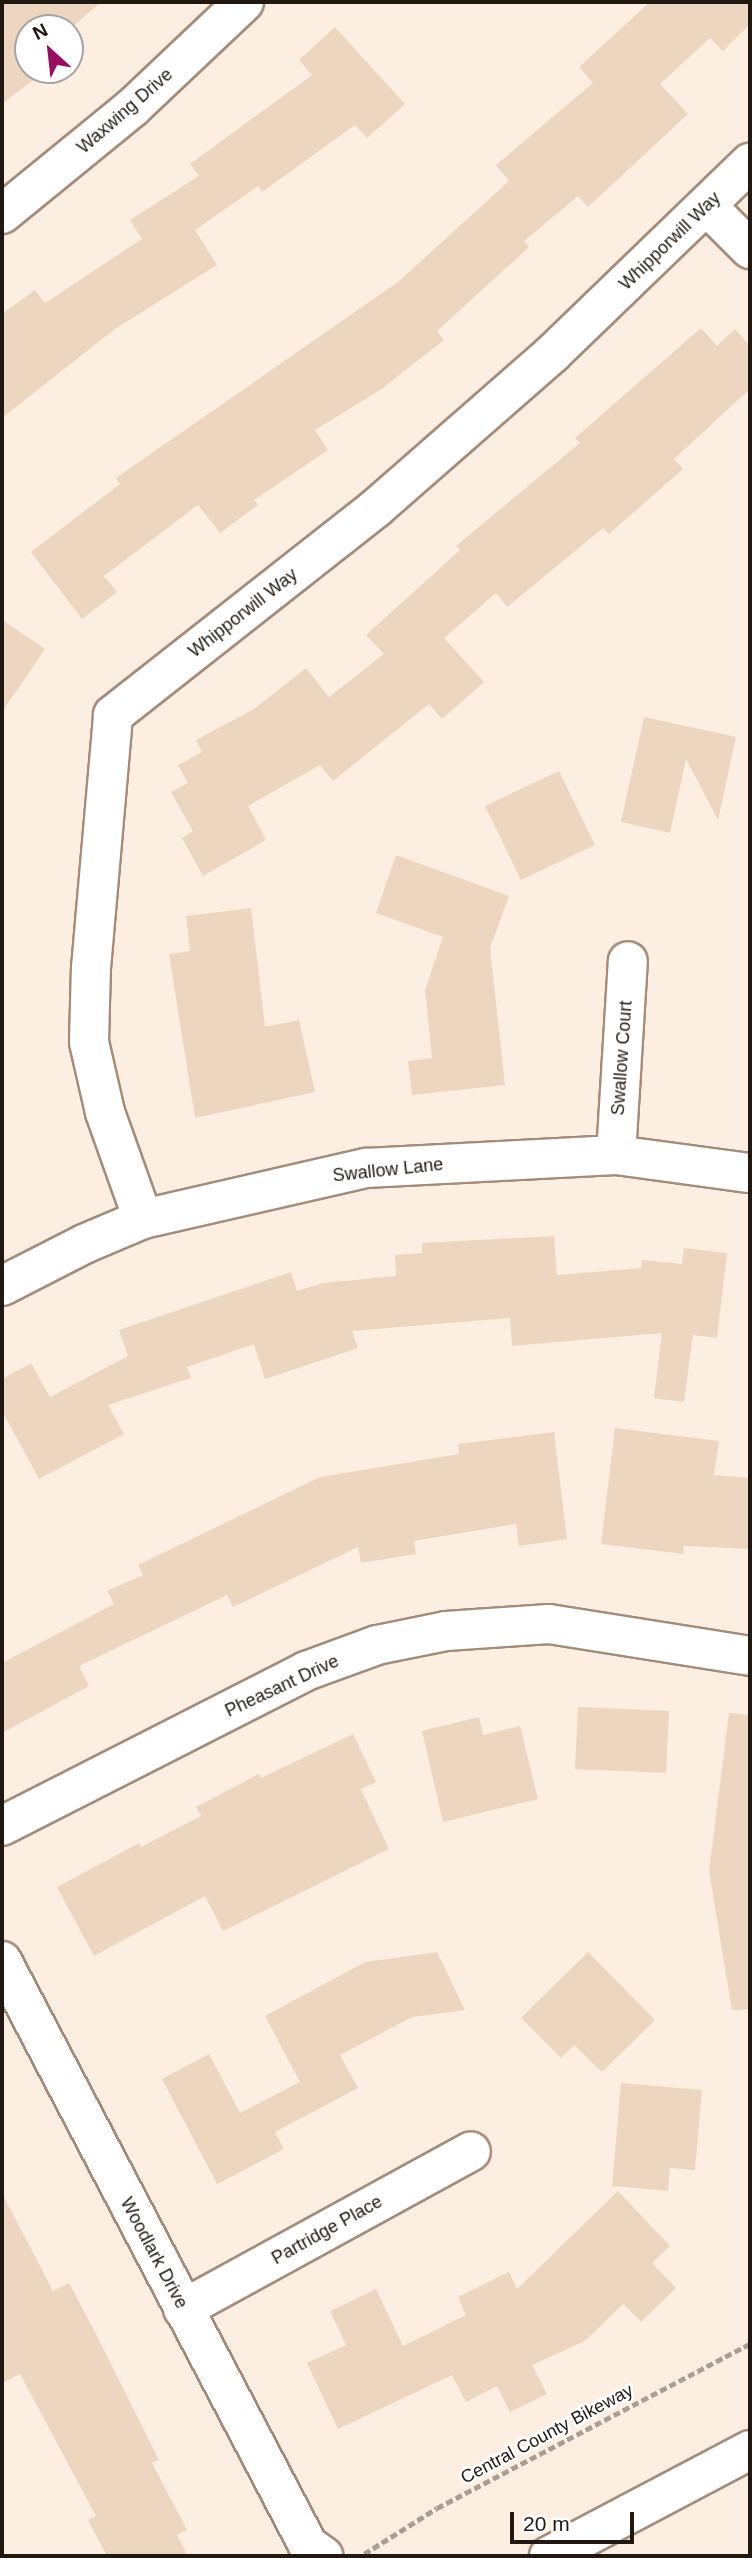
<!DOCTYPE html>
<style>
body{margin:0}
#map{position:relative;width:752px;height:2558px;overflow:hidden;background:#fdeee2;font-family:Arial,sans-serif}
div>[style]{position:absolute}
.building>*{inset:0;background:#ecd6c0}
.path>*{height:4.5px;margin-top:-2.25px;transform-origin:0;background:repeating-linear-gradient(90deg,#aa9e94 0 7px,transparent 0 10.5px)}
.roads{filter:drop-shadow(2px 0 #a38c7a) drop-shadow(-2px 0 #a38c7a) drop-shadow(0 2px #a38c7a) drop-shadow(0 -2px #a38c7a)}
.minor>*{height:38px;margin:-19px;padding:0 19px;transform-origin:19px;border-radius:19px;background:#fff}
.trunk>*{height:38px;margin:-19px;padding:0 19px;transform-origin:19px;border-radius:19px;background:#fff}
span{translate:-50% -50%;white-space:nowrap;text-align:center;line-height:1.15;-webkit-text-stroke:5px #fff;paint-order:stroke}
.street-label{font-size:18px;color:#201811}
.frame{position:absolute;inset:0;border:4px solid #201811;pointer-events:none}
.north{position:absolute;left:14px;top:14px;width:70px;height:70px;box-sizing:border-box;background:#fff;border:2px solid #a6a3a0;border-radius:50%;rotate:333deg;font-size:19px;font-weight:700;line-height:28px;text-align:center;color:#201811}
.north::after{content:'';display:block;margin:auto;width:24px;height:32px;background:#990c5f;clip-path:polygon(50% 0,100% 100%,50% 72%,0 100%)}
.scale{position:absolute;left:510px;top:2512px;width:124px;height:32px;box-sizing:border-box;border:4px solid #201811;border-top:0;padding-left:9px;font-size:21px;line-height:24px;white-space:nowrap;color:#201811;-webkit-text-stroke:5px #fff;paint-order:stroke}
</style>
<div id="map">
<div class="building">
<i style="clip-path:polygon(2px 2px,101px 2px,70px 29px,28px 28px,28px 70px,46px 70px,2px 104px)"></i>
<i style="clip-path:polygon(650px 2px,750px 2px,750px 24px,723px 51px,710px 38px,660px 84px,688px 114px,588px 207px,578px 196px,524px 241px,529px 247px,437px 331px,444px 340px,380px 390px,315px 430px,328px 450px,254px 500px,258px 505px,220px 533px,198px 505px,104px 576px,117px 592px,82px 619px,31px 552px,120px 484px,116px 478px,398px 282px,509px 181px,496px 165px,593px 83px,579px 67px)"></i>
<i style="clip-path:polygon(335px 27px,405px 104px,367px 138px,355px 125px,262px 192px,258px 186px,195px 230px,217px 265px,115px 329px,2px 418px,2px 314px,35px 290px,45px 303px,142px 239px,130px 220px,199px 176px,190px 164px,312px 75px,299px 60px)"></i>
<i style="clip-path:polygon(701px 328px,717px 346px,735px 329px,750px 346px,750px 389px,674px 459px,683px 469px,609px 534px,603px 528px,507px 607px,496px 593px,444px 638px,484px 682px,442px 719px,429px 704px,333px 781px,320px 765px,248px 806px,266px 840px,203px 876px,182px 838px,193px 831px,171px 792px,188px 783px,178px 765px,202px 752px,196px 740px,254px 709px,306px 668px,329px 697px,384px 654px,366px 635px,460px 550px,456px 546px,580px 443px,575px 438px)"></i>
<i style="clip-path:polygon(2px 620px,45px 649px,2px 712px)"></i>
<i style="clip-path:polygon(644px 717px,736px 737px,718px 820px,686px 759px,670px 833px,621px 822px)"></i>
<i style="clip-path:polygon(559px 771px,595px 845px,521px 880px,485px 806px)"></i>
<i style="clip-path:polygon(396px 855px,509px 896px,490px 948px,505px 1085px,412px 1095px,408px 1061px,432px 1058px,425px 990px,443px 937px,376px 913px)"></i>
<i style="clip-path:polygon(251px 908px,265px 1027px,299px 1020px,315px 1092px,195px 1118px,169px 954px,190px 951px,186px 916px)"></i>
<i style="clip-path:polygon(554px 1236px,557px 1275px,641px 1268px,642px 1260px,682px 1264px,684px 1248px,727px 1253px,717px 1338px,693px 1335px,684px 1402px,654px 1398px,662px 1333px,512px 1346px,510px 1318px,352px 1331px,358px 1348px,265px 1379px,254px 1344px,187px 1367px,191px 1378px,108px 1405px,124px 1434px,39px 1479px,2px 1411px,2px 1379px,31px 1363px,50px 1397px,128px 1356px,119px 1330px,291px 1272px,297px 1291px,323px 1283px,396px 1276px,395px 1255px,422px 1253px,422px 1243px)"></i>
<i style="clip-path:polygon(615px 1428px,719px 1441px,714px 1475px,750px 1478px,750px 1549px,684px 1546px,683px 1554px,601px 1544px)"></i>
<i style="clip-path:polygon(554px 1432px,567px 1539px,519px 1546px,516px 1524px,414px 1541px,416px 1554px,361px 1563px,358px 1547px,233px 1607px,227px 1595px,79px 1666px,89px 1686px,2px 1733px,2px 1663px,114px 1604px,107px 1591px,143px 1575px,138px 1565px,320px 1477px,459px 1454px,458px 1444px)"></i>
<i style="clip-path:polygon(578px 1707px,669px 1711px,666px 1773px,575px 1769px)"></i>
<i style="clip-path:polygon(729px 1713px,750px 1715px,750px 2009px,732px 2010px,709px 1871px)"></i>
<i style="clip-path:polygon(479px 1717px,483px 1735px,520px 1726px,538px 1799px,443px 1822px,422px 1731px)"></i>
<i style="clip-path:polygon(353px 1734px,376px 1782px,361px 1789px,389px 1849px,223px 1931px,205px 1896px,94px 1956px,57px 1887px,139px 1843px,141px 1847px,201px 1816px,196px 1807px,259px 1774px,261px 1778px)"></i>
<i style="clip-path:polygon(437px 1952px,465px 2010px,412px 2017px,340px 2055px,358px 2088px,275px 2132px,284px 2149px,217px 2184px,162px 2079px,209px 2054px,240px 2113px,300px 2082px,265px 2016px,365px 1962px)"></i>
<i style="clip-path:polygon(588px 1952px,655px 2020px,602px 2072px,574px 2045px,561px 2058px,521px 2018px)"></i>
<i style="clip-path:polygon(621px 2083px,702px 2090px,695px 2170px,670px 2168px,668px 2191px,612px 2186px)"></i>
<i style="clip-path:polygon(618px 2191px,670px 2246px,652px 2263px,676px 2288px,641px 2322px,623px 2304px,585px 2341px,532px 2365px,547px 2394px,510px 2412px,497px 2386px,466px 2402px,452px 2375px,338px 2429px,307px 2363px,346px 2345px,330px 2311px,376px 2289px,403px 2346px,466px 2315px,458px 2297px,509px 2272px,517px 2289px)"></i>
<i style="clip-path:polygon(2px 2193px,53px 2291px,69px 2283px,96px 2334px,159px 2460px,152px 2463px,187px 2530px,177px 2535px,188px 2556px,107px 2556px,88px 2520px,96px 2516px,20px 2374px,2px 2383px)"></i>
</div>
<div class="path">
<i style="left:364px;top:2554px;width:86px;rotate:-32.2deg"></i>
<i style="left:437px;top:2508px;width:353px;rotate:-27.7deg"></i>
</div>
<div class="roads">
<div class="minor">
<i style="left:707px;top:206px;width:61px;rotate:45deg"></i>
<i style="left:2px;top:214px;width:168px;rotate:-39.2deg"></i>
<i style="left:132px;top:108px;width:154px;rotate:-43.4deg"></i>
<i style="left:616px;top:1155px;width:194px;rotate:-86.5deg"></i>
<i style="left:143px;top:1219px;width:114px;rotate:-109.6deg"></i>
<i style="left:105px;top:1112px;width:72px;rotate:-102.9deg"></i>
<i style="left:89px;top:1042px;width:74px;rotate:-88.5deg"></i>
<i style="left:91px;top:968px;width:254px;rotate:-85deg"></i>
<i style="left:113px;top:715px;width:335px;rotate:-38.2deg"></i>
<i style="left:376px;top:508px;width:235px;rotate:-41.2deg"></i>
<i style="left:553px;top:353px;width:274px;rotate:-44deg"></i>
<i style="left:2px;top:1286px;width:92px;rotate:-27.1deg"></i>
<i style="left:84px;top:1244px;width:64px;rotate:-23deg"></i>
<i style="left:143px;top:1219px;width:229px;rotate:-12.9deg"></i>
<i style="left:366px;top:1168px;width:250px;rotate:-3deg"></i>
<i style="left:616px;top:1155px;width:135px;rotate:7.7deg"></i>
<i style="left:2px;top:1826px;width:341px;rotate:-27deg"></i>
<i style="left:306px;top:1671px;width:76px;rotate:-20.1deg"></i>
<i style="left:377px;top:1645px;width:70px;rotate:-11.5deg"></i>
<i style="left:446px;top:1631px;width:103px;rotate:-3.9deg"></i>
<i style="left:549px;top:1624px;width:204px;rotate:9deg"></i>
<i style="left:2px;top:1961px;width:659px;rotate:62.35deg"></i>
<i style="left:183px;top:2309px;width:328px;rotate:-28.7deg"></i>
</div>
<div class="trunk">
<i style="left:308px;top:2545px;width:19px;rotate:36deg"></i>
<i style="left:549px;top:2556px;width:227px;rotate:-27.8deg"></i>
</div>
</div>
<div class="street-label">
<span style="left:125px;top:111px;rotate:-41deg">Waxwing Drive</span>
<span style="left:670px;top:241px;rotate:-44deg">Whipporwill Way</span>
<span style="left:243px;top:613px;rotate:-38deg">Whipporwill Way</span>
<span style="left:622px;top:1058px;rotate:-86deg">Swallow Court</span>
<span style="left:388px;top:1170px;rotate:-6deg">Swallow Lane</span>
<span style="left:282px;top:1686px;rotate:-25deg">Pheasant Drive</span>
<span style="left:327px;top:2230px;rotate:-29deg">Partridge Place</span>
<span style="left:154px;top:2253px;rotate:62deg">Woodlark Drive</span>
<span style="left:547px;top:2434px;rotate:-28deg">Central County Bikeway</span>
</div>
<div class="frame"></div>
<div class="north">N</div>
<div class="scale">20 m</div>
</div>
